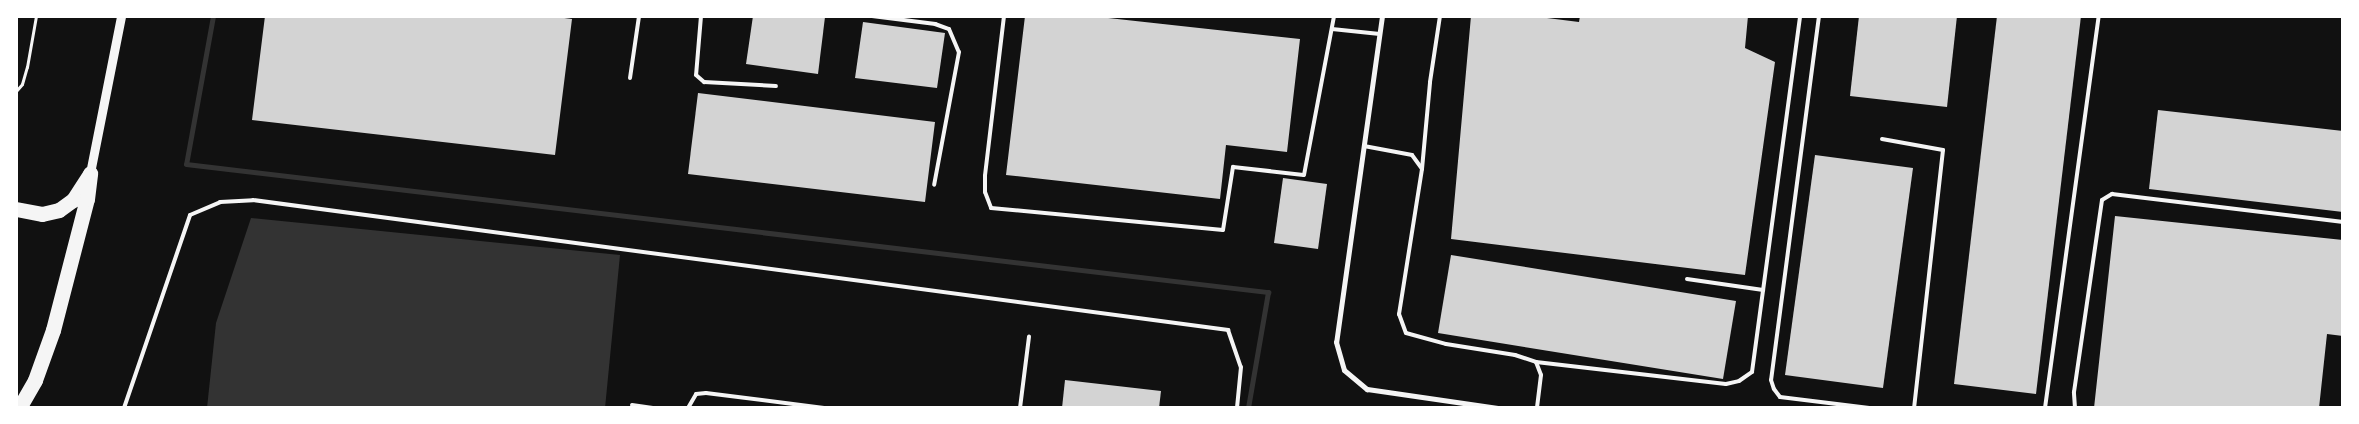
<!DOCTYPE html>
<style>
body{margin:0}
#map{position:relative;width:2359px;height:424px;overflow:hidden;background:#111;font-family:"Fira Sans",sans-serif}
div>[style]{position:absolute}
.water>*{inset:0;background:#333}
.stream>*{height:5px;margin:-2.5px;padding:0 2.5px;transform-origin:2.5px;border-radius:2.5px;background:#333}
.building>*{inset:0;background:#d3d3d3}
.path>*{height:3px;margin:-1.5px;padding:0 1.5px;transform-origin:1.5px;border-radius:1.5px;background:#f5f5f5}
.service>*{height:4px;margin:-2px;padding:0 2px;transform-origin:2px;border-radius:2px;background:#f5f5f5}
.minor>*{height:5px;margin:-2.5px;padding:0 2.5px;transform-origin:2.5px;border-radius:2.5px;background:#f5f5f5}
.tertiary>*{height:9px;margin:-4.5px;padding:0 4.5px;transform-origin:4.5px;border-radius:4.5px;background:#f5f5f5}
.motorway>*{height:15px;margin:-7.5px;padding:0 7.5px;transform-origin:7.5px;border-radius:7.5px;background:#f5f5f5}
span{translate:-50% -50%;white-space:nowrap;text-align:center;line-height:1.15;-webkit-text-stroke:4px #fff;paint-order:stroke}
.frame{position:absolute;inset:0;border:18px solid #fff;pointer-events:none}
</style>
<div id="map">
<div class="water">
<i style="clip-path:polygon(251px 218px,620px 255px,605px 408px,207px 408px,216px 323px)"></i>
</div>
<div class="stream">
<i style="left:213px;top:16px;width:150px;rotate:100.3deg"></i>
<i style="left:186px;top:164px;width:1090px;rotate:6.75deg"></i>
<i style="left:1268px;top:292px;width:118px;rotate:99.8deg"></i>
</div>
<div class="building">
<i style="clip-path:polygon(265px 16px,549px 16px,572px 19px,555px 155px,252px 120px)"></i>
<i style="clip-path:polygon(753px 16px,825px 17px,818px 74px,746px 64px)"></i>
<i style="clip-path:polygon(1025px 16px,1090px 16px,1300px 39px,1287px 152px,1226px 145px,1220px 199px,1006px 175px)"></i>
<i style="clip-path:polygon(1471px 16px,1531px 16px,1579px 22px,1580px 16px,1748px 16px,1745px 48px,1775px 62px,1745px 275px,1451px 239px)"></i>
<i style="clip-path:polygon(1859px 16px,1957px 16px,1947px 107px,1850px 96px)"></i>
<i style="clip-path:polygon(1997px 16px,2081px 16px,2036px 394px,1954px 384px)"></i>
<i style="clip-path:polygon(863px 22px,945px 33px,937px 88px,855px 78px)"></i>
<i style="clip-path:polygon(698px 93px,935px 122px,925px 202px,688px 174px)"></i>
<i style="clip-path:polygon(2158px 110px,2343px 131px,2343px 212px,2149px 189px)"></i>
<i style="clip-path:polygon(1815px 155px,1913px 168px,1883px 388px,1785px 375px)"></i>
<i style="clip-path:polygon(1283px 178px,1327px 184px,1318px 249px,1274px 243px)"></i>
<i style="clip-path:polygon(2115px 216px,2343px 240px,2343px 336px,2327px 334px,2319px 408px,2094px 408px)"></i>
<i style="clip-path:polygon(1451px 255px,1736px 301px,1723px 379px,1438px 333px)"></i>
<i style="clip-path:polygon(1065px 380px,1161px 391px,1159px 408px,1062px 408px)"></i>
</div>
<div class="path">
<i style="left:16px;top:91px;width:9px;rotate:-49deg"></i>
<i style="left:22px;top:84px;width:18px;rotate:-74deg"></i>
<i style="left:27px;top:67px;width:52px;rotate:-80deg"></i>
</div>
<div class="service">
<i style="left:701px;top:16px;width:59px;rotate:94.8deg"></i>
<i style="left:696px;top:75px;width:11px;rotate:41deg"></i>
<i style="left:704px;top:82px;width:72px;rotate:3.2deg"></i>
<i style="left:872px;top:16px;width:64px;rotate:7.2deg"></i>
<i style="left:935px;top:24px;width:15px;rotate:20deg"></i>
<i style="left:949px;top:29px;width:25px;rotate:67deg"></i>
<i style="left:959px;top:52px;width:135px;rotate:100.6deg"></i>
<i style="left:1004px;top:16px;width:161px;rotate:96.8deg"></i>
<i style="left:985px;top:176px;width:16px;rotate:90deg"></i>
<i style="left:985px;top:192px;width:17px;rotate:69deg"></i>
<i style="left:991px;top:208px;width:233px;rotate:5.4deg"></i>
<i style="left:1223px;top:230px;width:64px;rotate:-81deg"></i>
<i style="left:1233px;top:167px;width:71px;rotate:6.4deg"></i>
<i style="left:1304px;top:175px;width:162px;rotate:-79.3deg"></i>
<i style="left:1819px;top:16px;width:367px;rotate:97.5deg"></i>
<i style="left:1771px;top:380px;width:9px;rotate:72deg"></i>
<i style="left:1774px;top:389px;width:10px;rotate:53deg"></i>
<i style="left:1780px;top:397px;width:90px;rotate:7deg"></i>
<i style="left:1332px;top:29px;width:48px;rotate:5.9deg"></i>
<i style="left:630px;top:78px;width:63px;rotate:-81.7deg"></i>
<i style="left:1882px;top:139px;width:62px;rotate:10.2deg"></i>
<i style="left:1943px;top:150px;width:260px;rotate:96.4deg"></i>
<i style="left:1364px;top:146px;width:49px;rotate:10.6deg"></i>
<i style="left:1412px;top:155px;width:17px;rotate:54deg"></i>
<i style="left:1422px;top:169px;width:147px;rotate:99deg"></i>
<i style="left:1399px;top:314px;width:20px;rotate:70deg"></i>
<i style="left:1406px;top:333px;width:41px;rotate:15.4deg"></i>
<i style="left:1446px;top:344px;width:70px;rotate:9.1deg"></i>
<i style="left:1515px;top:355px;width:22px;rotate:18deg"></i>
<i style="left:1536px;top:362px;width:14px;rotate:69deg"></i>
<i style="left:1541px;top:375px;width:33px;rotate:97deg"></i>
<i style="left:1422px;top:169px;width:87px;rotate:-84.7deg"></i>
<i style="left:1430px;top:82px;width:67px;rotate:-81.4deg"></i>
<i style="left:1687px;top:279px;width:77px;rotate:8.2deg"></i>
<i style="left:1536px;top:362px;width:191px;rotate:6.6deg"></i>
<i style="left:1726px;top:384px;width:13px;rotate:-13deg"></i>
<i style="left:1739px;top:381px;width:16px;rotate:-35deg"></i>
<i style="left:1752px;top:372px;width:359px;rotate:-82.3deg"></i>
<i style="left:632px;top:405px;width:21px;rotate:8deg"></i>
<i style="left:124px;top:408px;width:204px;rotate:-71.1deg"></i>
<i style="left:190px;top:215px;width:33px;rotate:-23deg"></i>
<i style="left:220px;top:202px;width:33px;rotate:-3deg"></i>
<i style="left:253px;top:200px;width:984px;rotate:7.59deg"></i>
<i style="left:1228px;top:330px;width:39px;rotate:71deg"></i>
<i style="left:1241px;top:367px;width:41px;rotate:95.6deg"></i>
<i style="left:688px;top:408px;width:16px;rotate:-60deg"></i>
<i style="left:696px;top:394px;width:10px;rotate:-6deg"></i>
<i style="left:706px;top:393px;width:119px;rotate:7.2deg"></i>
<i style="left:1020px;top:408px;width:72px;rotate:-82.8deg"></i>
<i style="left:2045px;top:408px;width:396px;rotate:-82.2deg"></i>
<i style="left:2075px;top:408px;width:16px;rotate:-94deg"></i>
<i style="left:2074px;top:392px;width:194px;rotate:-81.7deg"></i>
<i style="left:2102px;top:200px;width:12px;rotate:-31deg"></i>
<i style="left:2112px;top:194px;width:233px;rotate:6.9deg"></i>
</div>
<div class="minor">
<i style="left:1382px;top:16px;width:329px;rotate:98deg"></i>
<i style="left:1336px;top:342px;width:29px;rotate:74deg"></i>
<i style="left:1344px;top:370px;width:30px;rotate:40deg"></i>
<i style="left:1367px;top:389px;width:132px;rotate:8.3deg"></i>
</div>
<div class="tertiary">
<i style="left:90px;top:173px;width:160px;rotate:-78.8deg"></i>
</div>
<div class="motorway">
<i style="left:16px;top:209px;width:26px;rotate:11deg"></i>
<i style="left:42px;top:214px;width:17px;rotate:-13deg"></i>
<i style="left:59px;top:210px;width:17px;rotate:-36deg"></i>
<i style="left:73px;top:200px;width:30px;rotate:-57deg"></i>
<i style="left:19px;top:408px;width:32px;rotate:-60deg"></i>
<i style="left:35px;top:380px;width:53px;rotate:-70.2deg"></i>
<i style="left:53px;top:330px;width:135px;rotate:-75.5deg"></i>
<i style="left:87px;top:199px;width:26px;rotate:-83deg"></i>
</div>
<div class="frame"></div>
</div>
